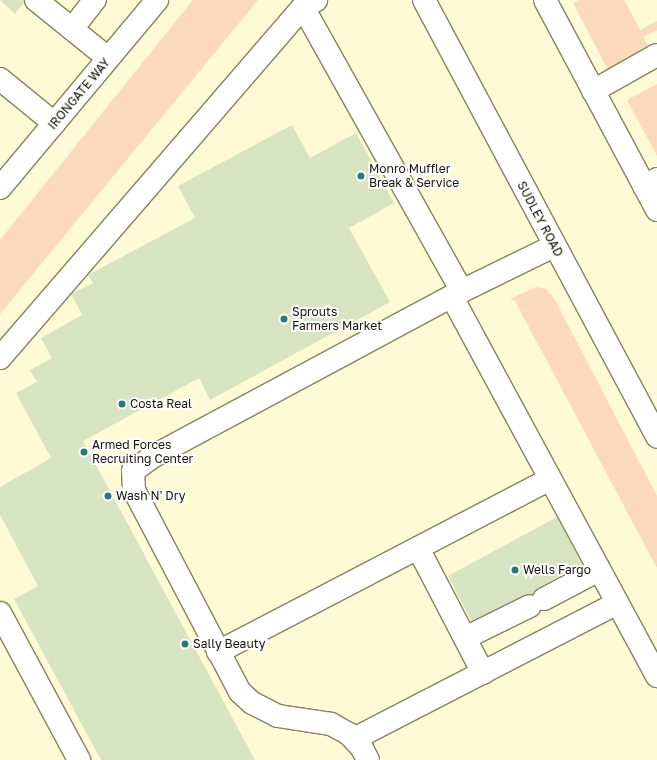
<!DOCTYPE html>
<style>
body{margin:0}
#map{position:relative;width:657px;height:760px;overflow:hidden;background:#fdfad5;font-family:"Golos Text",sans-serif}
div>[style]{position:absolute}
.green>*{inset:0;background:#fadaba}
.building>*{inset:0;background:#d8e4c1}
.roads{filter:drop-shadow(1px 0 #858361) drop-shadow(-1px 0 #858361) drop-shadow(0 1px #858361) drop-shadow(0 -1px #858361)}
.minor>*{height:22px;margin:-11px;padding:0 11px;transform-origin:11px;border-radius:11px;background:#fff}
.major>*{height:22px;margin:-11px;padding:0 11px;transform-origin:11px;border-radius:11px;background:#fff}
.dots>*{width:11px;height:11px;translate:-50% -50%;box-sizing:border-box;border:2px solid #fff;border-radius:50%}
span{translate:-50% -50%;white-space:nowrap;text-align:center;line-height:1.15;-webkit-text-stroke:4px #fff;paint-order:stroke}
.street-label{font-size:12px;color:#151407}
.poi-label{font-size:12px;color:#151407}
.left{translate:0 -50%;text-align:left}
</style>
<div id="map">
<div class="green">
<i style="clip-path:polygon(193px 0,258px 0,0 314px,0 240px)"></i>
<i style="clip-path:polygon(579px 0,624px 0,640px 30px,657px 21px,657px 30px,643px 37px,649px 47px,608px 70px,573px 3px)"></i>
<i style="clip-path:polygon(657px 84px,657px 156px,627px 100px)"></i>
<i style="clip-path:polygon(536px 287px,546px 289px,554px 298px,657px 496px,657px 568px,515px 301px,510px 299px)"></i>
</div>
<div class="building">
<i style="clip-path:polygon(0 0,26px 0,15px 14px)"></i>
<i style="clip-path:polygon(292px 125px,310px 158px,356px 133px,394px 203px,349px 228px,390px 302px,210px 400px,199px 378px,83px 441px,255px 760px,101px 760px,14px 599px,38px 586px,0 515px,0 487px,51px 458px,16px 393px,37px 382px,30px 370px,52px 358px,41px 338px,82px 315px,71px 294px,93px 283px,88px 275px,195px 218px,178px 186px)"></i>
<i style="clip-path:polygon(557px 517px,582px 564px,537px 588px,548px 607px,535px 615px,524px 596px,472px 622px,448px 576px)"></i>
</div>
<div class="roads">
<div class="minor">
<i style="left:36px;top:0;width:92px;rotate:38.9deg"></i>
<i style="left:303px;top:7px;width:325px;rotate:60.8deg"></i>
<i style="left:72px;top:29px;width:37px;rotate:-52deg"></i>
<i style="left:0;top:79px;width:70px;rotate:39.2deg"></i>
<i style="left:593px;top:91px;width:73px;rotate:-29.4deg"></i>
<i style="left:644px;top:186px;width:15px;rotate:-28deg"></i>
<i style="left:0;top:188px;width:245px;rotate:-50.1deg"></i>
<i style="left:452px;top:297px;width:431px;rotate:61.6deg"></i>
<i style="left:0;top:358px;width:464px;rotate:-49.2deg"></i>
<i style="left:303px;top:7px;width:15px;rotate:-28deg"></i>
<i style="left:418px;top:548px;width:141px;rotate:62.5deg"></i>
<i style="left:544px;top:599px;width:62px;rotate:-27.8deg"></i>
<i style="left:0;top:613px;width:167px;rotate:61.7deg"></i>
<i style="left:465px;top:638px;width:72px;rotate:-26.2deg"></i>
<i style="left:218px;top:652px;width:374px;rotate:-27.5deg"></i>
<i style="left:354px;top:739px;width:296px;rotate:-27.3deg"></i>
<i style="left:368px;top:760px;width:13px;rotate:-117deg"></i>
<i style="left:362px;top:748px;width:19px;rotate:-133deg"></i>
<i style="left:349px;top:734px;width:21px;rotate:-151deg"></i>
<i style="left:331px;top:724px;width:54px;rotate:-171.4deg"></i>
<i style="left:278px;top:716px;width:29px;rotate:-153deg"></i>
<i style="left:252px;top:703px;width:16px;rotate:-137deg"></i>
<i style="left:240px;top:692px;width:228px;rotate:-117.7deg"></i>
<i style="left:134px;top:490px;width:19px;rotate:-93deg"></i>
<i style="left:133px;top:471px;width:24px;rotate:-36deg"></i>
<i style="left:152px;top:457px;width:352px;rotate:-28.2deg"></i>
<i style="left:462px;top:291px;width:102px;rotate:-26.1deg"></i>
</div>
<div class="major">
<i style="left:424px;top:0;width:495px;rotate:61.9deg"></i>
<i style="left:545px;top:0;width:238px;rotate:61.9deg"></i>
</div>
</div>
<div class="dots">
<i style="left:361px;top:176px;background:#2e7778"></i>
<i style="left:284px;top:319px;background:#2e7778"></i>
<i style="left:122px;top:404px;background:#2e7778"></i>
<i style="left:84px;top:452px;background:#2e7778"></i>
<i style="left:108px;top:496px;background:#2e7778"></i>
<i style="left:515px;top:570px;background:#2e7778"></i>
<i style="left:185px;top:644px;background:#2e7778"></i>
</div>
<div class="street-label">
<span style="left:79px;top:94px;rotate:-50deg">IRONGATE WAY</span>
<span style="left:540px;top:219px;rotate:62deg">SUDLEY ROAD</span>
</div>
<div class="poi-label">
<span class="left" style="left:369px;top:176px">Monro Muffler<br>Break &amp; Service</span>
<span class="left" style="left:292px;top:319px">Sprouts<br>Farmers Market</span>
<span class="left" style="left:130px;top:404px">Costa Real</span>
<span class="left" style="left:92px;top:452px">Armed Forces<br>Recruiting Center</span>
<span class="left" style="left:116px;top:496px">Wash N' Dry</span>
<span class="left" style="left:523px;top:570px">Wells Fargo</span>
<span class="left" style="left:193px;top:644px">Sally Beauty</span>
</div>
</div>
